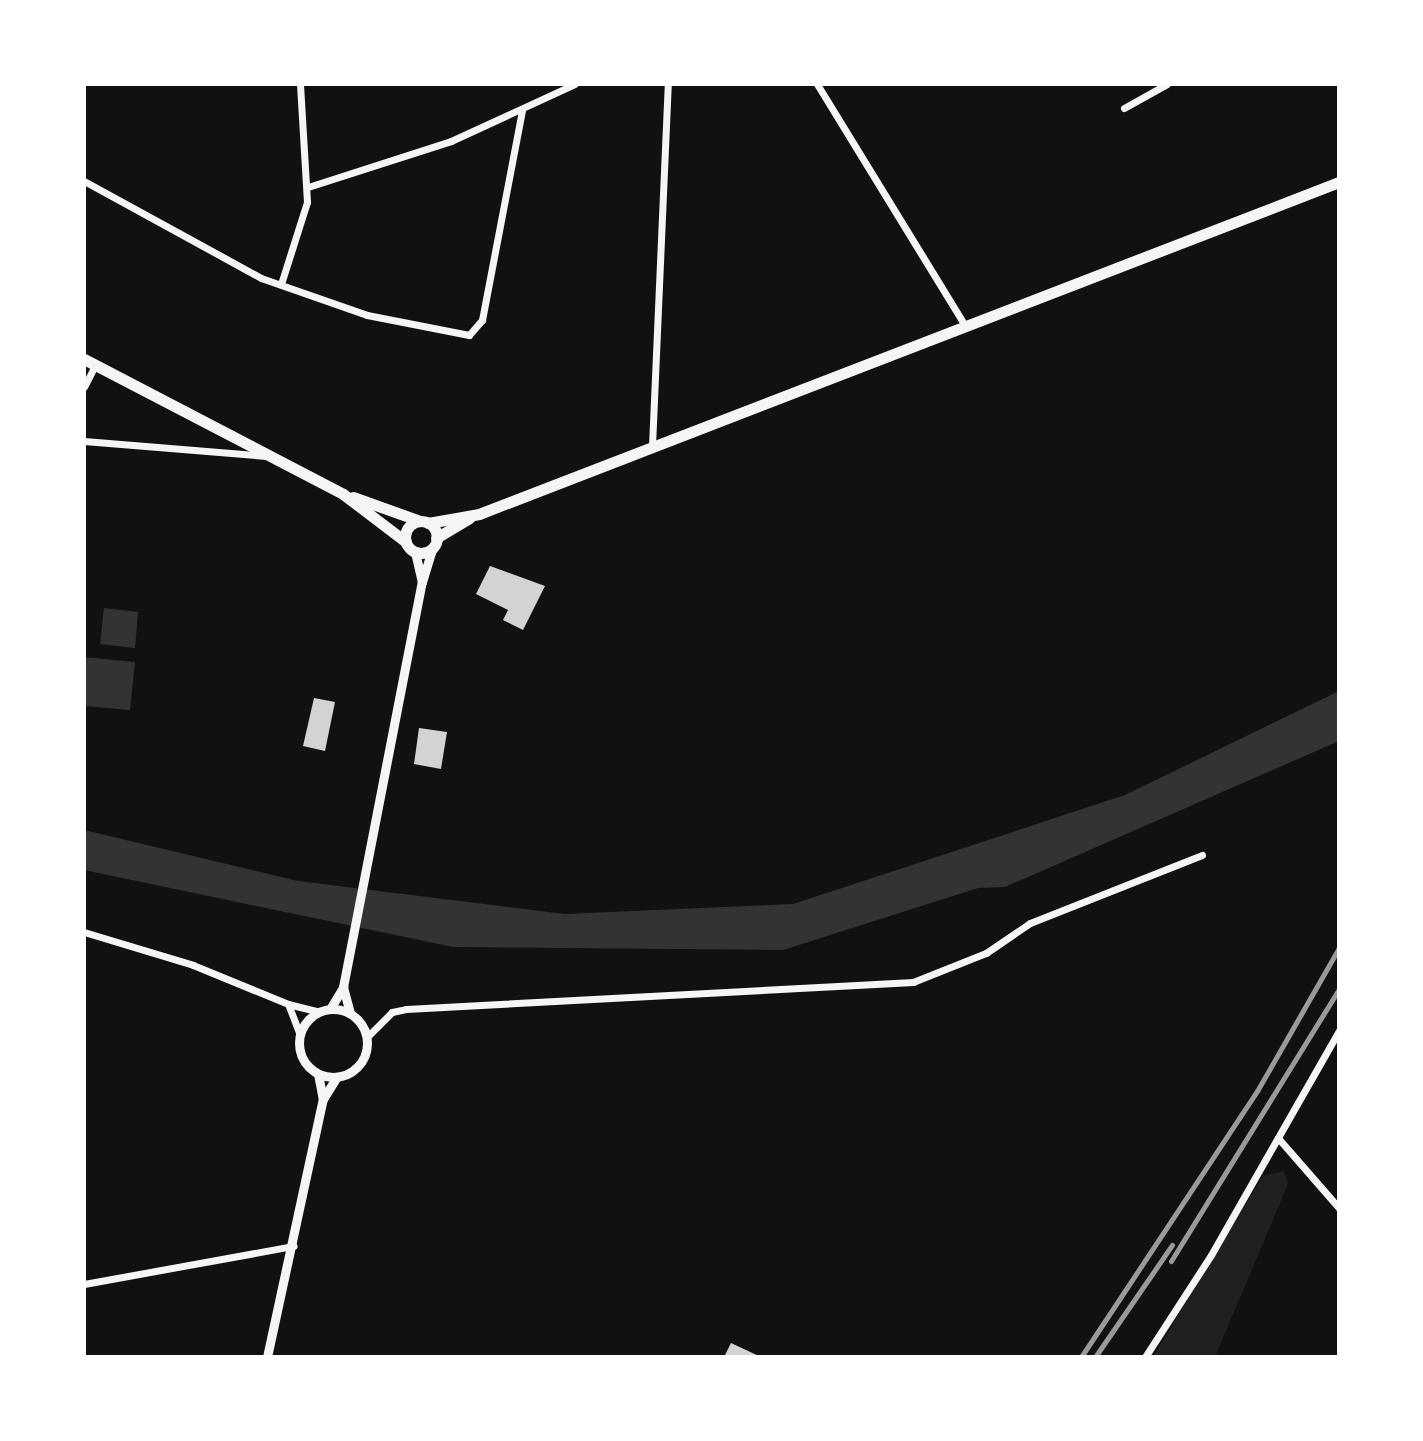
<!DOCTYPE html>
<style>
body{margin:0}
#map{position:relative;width:1423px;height:1441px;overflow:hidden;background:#111;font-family:"Sofia Sans Condensed",sans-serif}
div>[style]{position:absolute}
.green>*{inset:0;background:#202020}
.water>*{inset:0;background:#333}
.building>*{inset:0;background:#d3d3d3}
.minor>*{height:7px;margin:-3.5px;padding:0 3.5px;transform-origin:3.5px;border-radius:3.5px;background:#f5f5f5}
.tertiary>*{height:9px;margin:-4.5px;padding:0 4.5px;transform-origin:4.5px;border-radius:4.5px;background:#f5f5f5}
.tertiary>.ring{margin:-4.5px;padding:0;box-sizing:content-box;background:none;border:9px solid #f5f5f5;border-radius:50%}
.primary>*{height:11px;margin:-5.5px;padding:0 5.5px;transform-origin:5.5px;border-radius:5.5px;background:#f5f5f5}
.primary>.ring{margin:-5.5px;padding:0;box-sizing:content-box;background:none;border:11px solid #f5f5f5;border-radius:50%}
.rail>*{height:5px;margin:-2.5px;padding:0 2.5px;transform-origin:2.5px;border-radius:2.5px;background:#9a9a9a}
span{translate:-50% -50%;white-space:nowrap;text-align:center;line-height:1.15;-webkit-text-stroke:8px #fff;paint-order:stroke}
.frame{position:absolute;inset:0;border:86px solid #fff;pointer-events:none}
</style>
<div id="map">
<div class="green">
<i style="clip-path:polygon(1284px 1171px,1288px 1184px,1215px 1357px,1153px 1357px,1263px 1176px)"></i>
</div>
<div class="water">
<i style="clip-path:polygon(104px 608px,138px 612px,135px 648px,100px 644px)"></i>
<i style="clip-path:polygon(84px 657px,135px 662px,130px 710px,84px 706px)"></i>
<i style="clip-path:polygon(1339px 691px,1339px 741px,1005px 887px,978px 888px,783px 950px,453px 947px,84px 870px,84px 830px,298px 881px,565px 914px,793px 904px,1125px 795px)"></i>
</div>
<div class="building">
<i style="clip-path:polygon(490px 566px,545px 586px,523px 630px,503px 620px,508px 610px,476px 594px)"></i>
<i style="clip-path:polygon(314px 698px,335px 702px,325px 751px,303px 746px)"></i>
<i style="clip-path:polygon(419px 728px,447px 732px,441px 769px,414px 764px)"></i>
<i style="clip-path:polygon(731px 1343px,761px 1357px,724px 1357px)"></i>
</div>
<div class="minor">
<i style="left:817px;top:84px;width:285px;rotate:58.5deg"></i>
<i style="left:1124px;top:108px;width:49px;rotate:-29.2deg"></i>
<i style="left:84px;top:181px;width:202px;rotate:28.7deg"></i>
<i style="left:261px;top:278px;width:112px;rotate:19.2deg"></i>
<i style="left:367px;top:315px;width:104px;rotate:11.1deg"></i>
<i style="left:469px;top:335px;width:20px;rotate:-49deg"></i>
<i style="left:482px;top:320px;width:214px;rotate:-79.2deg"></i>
<i style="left:308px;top:187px;width:150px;rotate:-17.8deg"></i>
<i style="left:451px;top:141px;width:136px;rotate:-24.7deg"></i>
<i style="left:281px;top:284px;width:86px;rotate:-72.4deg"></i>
<i style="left:307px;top:202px;width:118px;rotate:-93.4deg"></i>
<i style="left:84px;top:387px;width:25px;rotate:-63deg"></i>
<i style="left:84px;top:441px;width:183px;rotate:4.7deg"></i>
<i style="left:652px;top:446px;width:362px;rotate:-87.5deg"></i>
<i style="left:84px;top:932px;width:114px;rotate:16.8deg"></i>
<i style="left:193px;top:965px;width:103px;rotate:22.3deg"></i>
<i style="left:300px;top:1035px;width:33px;rotate:-111deg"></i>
<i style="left:288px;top:1004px;width:33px;rotate:14deg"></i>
<i style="left:367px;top:1037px;width:35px;rotate:-45deg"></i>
<i style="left:392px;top:1012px;width:14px;rotate:-12deg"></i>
<i style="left:406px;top:1009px;width:508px;rotate:-3.05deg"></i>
<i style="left:913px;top:982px;width:79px;rotate:-21.7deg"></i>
<i style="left:986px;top:953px;width:53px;rotate:-34.3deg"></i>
<i style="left:1030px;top:923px;width:185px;rotate:-21.6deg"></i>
<i style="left:1278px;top:1138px;width:93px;rotate:48.9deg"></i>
<i style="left:84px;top:1284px;width:213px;rotate:-10.3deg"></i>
<i style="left:1145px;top:1357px;width:121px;rotate:-57.1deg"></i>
<i style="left:1211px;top:1255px;width:258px;rotate:-60.3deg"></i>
</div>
<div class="tertiary">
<i style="left:415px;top:552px;width:31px;rotate:77deg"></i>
<i style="left:422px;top:582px;width:37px;rotate:-73deg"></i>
<i style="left:343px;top:987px;width:413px;rotate:-79deg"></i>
<i class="ring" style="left:299px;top:1009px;width:59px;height:59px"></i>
<i style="left:330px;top:1009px;width:26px;rotate:-59deg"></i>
<i style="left:343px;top:987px;width:27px;rotate:75deg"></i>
<i style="left:318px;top:1074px;width:25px;rotate:79deg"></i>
<i style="left:323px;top:1099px;width:26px;rotate:-58deg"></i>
<i style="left:267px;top:1357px;width:264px;rotate:-77.8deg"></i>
</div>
<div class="primary">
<i style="left:84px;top:359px;width:292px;rotate:27.5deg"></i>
<i style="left:343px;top:494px;width:79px;rotate:37.3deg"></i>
<i style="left:353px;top:497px;width:71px;rotate:19.7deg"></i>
<i class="ring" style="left:405px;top:521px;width:21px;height:21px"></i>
<i style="left:428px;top:523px;width:52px;rotate:-10deg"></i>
<i style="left:479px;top:514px;width:922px;rotate:-21.11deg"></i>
<i style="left:436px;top:538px;width:39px;rotate:-31deg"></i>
</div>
<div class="rail">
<i style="left:1171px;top:1261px;width:320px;rotate:-58.3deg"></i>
<i style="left:1081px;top:1357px;width:319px;rotate:-56.5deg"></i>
<i style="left:1257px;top:1091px;width:165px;rotate:-60.2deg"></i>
<i style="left:1095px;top:1357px;width:136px;rotate:-55.5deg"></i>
</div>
<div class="frame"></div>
</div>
